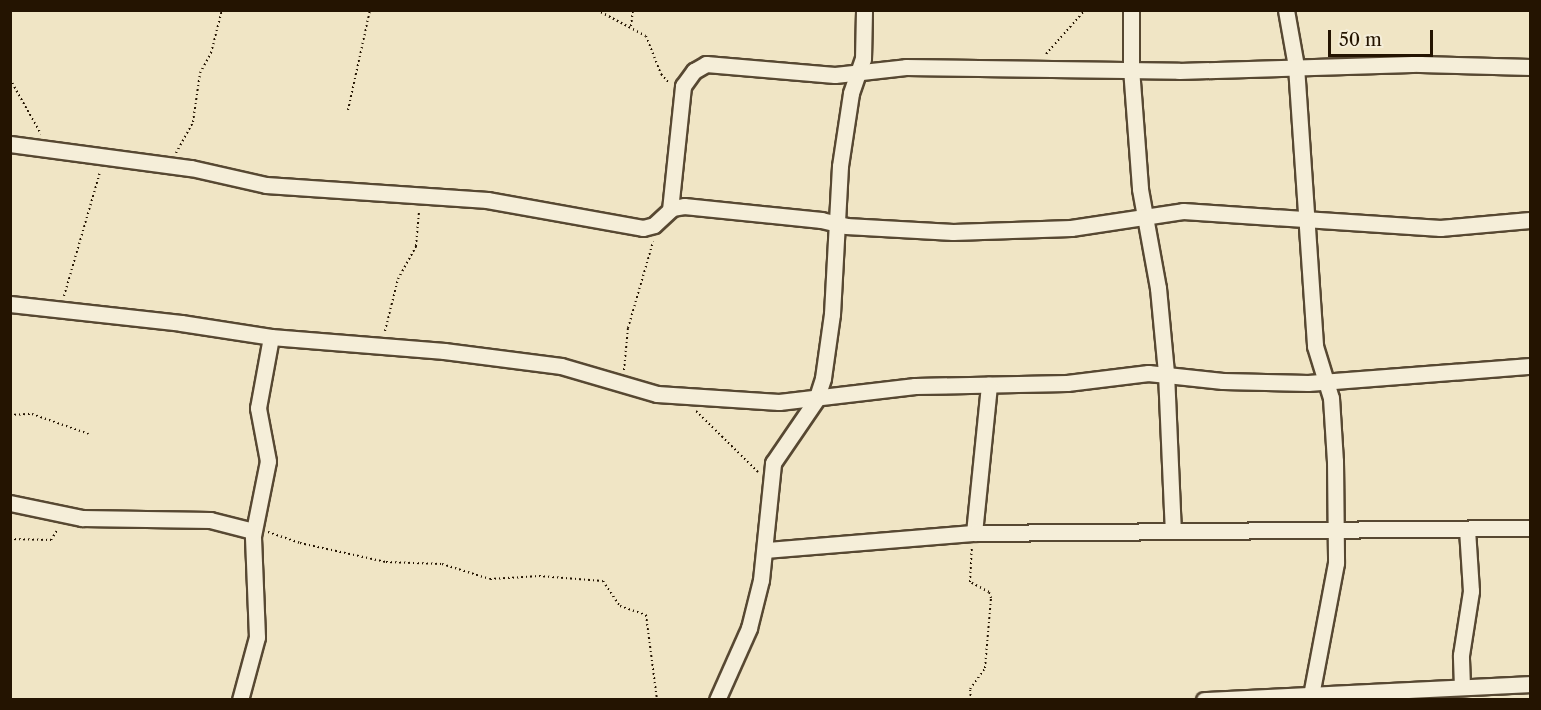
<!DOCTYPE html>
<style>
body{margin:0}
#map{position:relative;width:1541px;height:710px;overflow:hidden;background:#f0e5c5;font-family:"Libre Caslon Text",serif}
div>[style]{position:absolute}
.path>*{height:2px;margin-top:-1px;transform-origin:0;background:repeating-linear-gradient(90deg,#241401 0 1.5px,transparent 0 4.5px)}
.roads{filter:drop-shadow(2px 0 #574832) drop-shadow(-2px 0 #574832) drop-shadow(0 2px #574832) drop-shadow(0 -2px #574832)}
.minor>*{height:15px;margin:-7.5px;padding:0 7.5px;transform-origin:7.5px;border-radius:7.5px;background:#f5eed9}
span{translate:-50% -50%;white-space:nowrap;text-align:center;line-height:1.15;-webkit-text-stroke:4.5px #f5eed9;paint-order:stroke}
.frame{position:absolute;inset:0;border:12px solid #241401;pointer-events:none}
.scale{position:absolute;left:1328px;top:30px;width:105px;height:27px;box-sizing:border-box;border:3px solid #241401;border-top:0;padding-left:8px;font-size:18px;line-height:21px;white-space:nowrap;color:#241401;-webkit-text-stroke:4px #f5eed9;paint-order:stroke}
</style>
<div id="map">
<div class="path">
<i style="left:597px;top:10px;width:55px;rotate:28deg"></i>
<i style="left:646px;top:36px;width:41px;rotate:68.5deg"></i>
<i style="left:661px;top:74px;width:12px;rotate:48deg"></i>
<i style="left:631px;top:26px;width:16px;rotate:-83deg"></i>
<i style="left:1046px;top:54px;width:59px;rotate:-48.4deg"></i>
<i style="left:10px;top:79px;width:63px;rotate:60.6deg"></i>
<i style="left:348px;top:110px;width:102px;rotate:-77.6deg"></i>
<i style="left:176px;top:153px;width:35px;rotate:-61deg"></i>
<i style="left:193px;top:122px;width:49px;rotate:-81.9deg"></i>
<i style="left:200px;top:73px;width:23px;rotate:-61deg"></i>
<i style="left:211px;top:53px;width:44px;rotate:-75.7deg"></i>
<i style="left:64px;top:296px;width:129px;rotate:-73.8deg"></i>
<i style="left:385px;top:331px;width:54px;rotate:-76deg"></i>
<i style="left:398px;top:279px;width:38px;rotate:-61deg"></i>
<i style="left:416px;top:246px;width:35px;rotate:-85deg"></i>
<i style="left:624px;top:370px;width:42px;rotate:-84.6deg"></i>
<i style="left:628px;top:328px;width:90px;rotate:-73.8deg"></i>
<i style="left:696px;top:411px;width:87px;rotate:44.5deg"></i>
<i style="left:10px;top:415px;width:22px;rotate:-3deg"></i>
<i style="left:32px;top:414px;width:60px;rotate:19.3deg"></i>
<i style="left:268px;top:532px;width:34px;rotate:19deg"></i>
<i style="left:300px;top:543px;width:88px;rotate:12.5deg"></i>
<i style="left:386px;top:562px;width:56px;rotate:2deg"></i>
<i style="left:442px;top:564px;width:50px;rotate:17.4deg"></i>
<i style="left:490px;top:579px;width:49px;rotate:-3.5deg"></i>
<i style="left:539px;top:576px;width:64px;rotate:4.5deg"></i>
<i style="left:603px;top:581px;width:30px;rotate:56deg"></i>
<i style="left:620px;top:606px;width:28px;rotate:19deg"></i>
<i style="left:646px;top:615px;width:86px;rotate:82.6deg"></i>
<i style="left:10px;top:539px;width:41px;rotate:1.4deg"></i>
<i style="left:51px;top:540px;width:13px;rotate:-58deg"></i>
<i style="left:971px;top:700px;width:11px;rotate:-95deg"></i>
<i style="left:970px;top:689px;width:26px;rotate:-54deg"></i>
<i style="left:985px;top:668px;width:70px;rotate:-85.1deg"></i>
<i style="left:991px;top:598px;width:6px;rotate:-108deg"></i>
<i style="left:989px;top:592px;width:21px;rotate:-152deg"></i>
<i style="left:970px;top:582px;width:34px;rotate:-87deg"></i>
</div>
<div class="roads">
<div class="minor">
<i style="left:1131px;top:10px;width:58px;rotate:90deg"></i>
<i style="left:1131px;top:68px;width:121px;rotate:85.7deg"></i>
<i style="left:1140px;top:189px;width:101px;rotate:79.7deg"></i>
<i style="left:1158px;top:288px;width:85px;rotate:84.6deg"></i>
<i style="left:1166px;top:373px;width:158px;rotate:87.5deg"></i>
<i style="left:1286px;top:10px;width:57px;rotate:79.9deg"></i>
<i style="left:1296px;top:66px;width:281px;rotate:86.1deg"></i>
<i style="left:1315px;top:346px;width:54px;rotate:72.9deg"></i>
<i style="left:1331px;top:398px;width:63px;rotate:86.4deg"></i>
<i style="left:1335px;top:461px;width:102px;rotate:89.4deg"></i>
<i style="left:1336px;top:563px;width:139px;rotate:100.7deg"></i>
<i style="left:10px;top:144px;width:183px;rotate:7.6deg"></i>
<i style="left:191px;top:168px;width:77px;rotate:12.8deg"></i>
<i style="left:266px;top:185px;width:222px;rotate:3.9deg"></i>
<i style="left:487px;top:200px;width:158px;rotate:10.2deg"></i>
<i style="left:643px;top:228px;width:11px;rotate:-15deg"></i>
<i style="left:654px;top:225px;width:25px;rotate:-43deg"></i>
<i style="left:672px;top:208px;width:12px;rotate:-9deg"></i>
<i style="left:684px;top:206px;width:138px;rotate:5.8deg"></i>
<i style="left:821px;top:220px;width:26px;rotate:13deg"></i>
<i style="left:846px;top:226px;width:107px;rotate:3.2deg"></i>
<i style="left:953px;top:232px;width:118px;rotate:-1.9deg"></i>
<i style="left:1071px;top:228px;width:113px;rotate:-8.6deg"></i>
<i style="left:1183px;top:211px;width:258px;rotate:3.8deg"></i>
<i style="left:1440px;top:228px;width:90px;rotate:-5.1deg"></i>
<i style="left:670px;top:210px;width:125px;rotate:-84deg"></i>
<i style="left:683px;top:86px;width:19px;rotate:-54deg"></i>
<i style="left:694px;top:71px;width:14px;rotate:-30deg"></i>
<i style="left:706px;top:64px;width:129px;rotate:4.9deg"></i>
<i style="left:835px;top:75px;width:71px;rotate:-6.4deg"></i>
<i style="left:906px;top:67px;width:273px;rotate:0.8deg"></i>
<i style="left:1179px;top:71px;width:241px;rotate:-1.7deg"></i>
<i style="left:1420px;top:64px;width:110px;rotate:1.6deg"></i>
<i style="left:10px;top:304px;width:172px;rotate:6.3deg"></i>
<i style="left:181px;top:323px;width:91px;rotate:8.8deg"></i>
<i style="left:271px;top:337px;width:174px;rotate:4.6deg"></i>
<i style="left:444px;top:351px;width:118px;rotate:7.3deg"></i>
<i style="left:561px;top:366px;width:100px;rotate:16.3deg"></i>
<i style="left:657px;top:394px;width:122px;rotate:3.8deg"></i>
<i style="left:779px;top:402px;width:137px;rotate:-6.7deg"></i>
<i style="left:915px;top:386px;width:152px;rotate:-1.1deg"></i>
<i style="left:1067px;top:383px;width:82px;rotate:-7deg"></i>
<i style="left:1148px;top:373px;width:75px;rotate:6.1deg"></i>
<i style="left:1223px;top:381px;width:85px;rotate:1.3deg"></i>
<i style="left:1308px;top:383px;width:223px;rotate:-4.4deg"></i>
<i style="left:10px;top:503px;width:74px;rotate:11.8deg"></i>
<i style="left:82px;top:518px;width:128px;rotate:0.9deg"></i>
<i style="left:210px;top:520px;width:44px;rotate:14.3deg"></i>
<i style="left:974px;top:533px;width:149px;rotate:-84.2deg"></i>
<i style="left:766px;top:550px;width:209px;rotate:-4.7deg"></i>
<i style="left:974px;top:533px;width:556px;rotate:-0.52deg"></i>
<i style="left:1462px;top:687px;width:32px;rotate:-92deg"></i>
<i style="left:1461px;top:655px;width:65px;rotate:-81.1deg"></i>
<i style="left:1471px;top:591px;width:62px;rotate:-93.7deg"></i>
<i style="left:240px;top:700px;width:65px;rotate:-74.9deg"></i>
<i style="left:257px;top:637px;width:101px;rotate:-92.3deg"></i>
<i style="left:253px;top:536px;width:76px;rotate:-78.7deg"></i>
<i style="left:268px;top:461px;width:54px;rotate:-100.7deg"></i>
<i style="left:258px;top:408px;width:72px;rotate:-79.6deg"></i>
<i style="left:717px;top:700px;width:79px;rotate:-66deg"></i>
<i style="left:749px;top:628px;width:49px;rotate:-76deg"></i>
<i style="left:761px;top:580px;width:118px;rotate:-84.1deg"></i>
<i style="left:773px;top:463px;width:76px;rotate:-55.7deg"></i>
<i style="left:816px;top:400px;width:23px;rotate:-72deg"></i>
<i style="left:823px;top:378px;width:65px;rotate:-82deg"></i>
<i style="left:832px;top:314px;width:148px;rotate:-86.9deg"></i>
<i style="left:840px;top:166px;width:74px;rotate:-81.4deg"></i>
<i style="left:851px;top:93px;width:36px;rotate:-71deg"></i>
<i style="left:863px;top:59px;width:49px;rotate:-88.8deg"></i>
<i style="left:1204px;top:700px;width:326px;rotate:-2.8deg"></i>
</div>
</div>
<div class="frame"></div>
<div class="scale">50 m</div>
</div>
